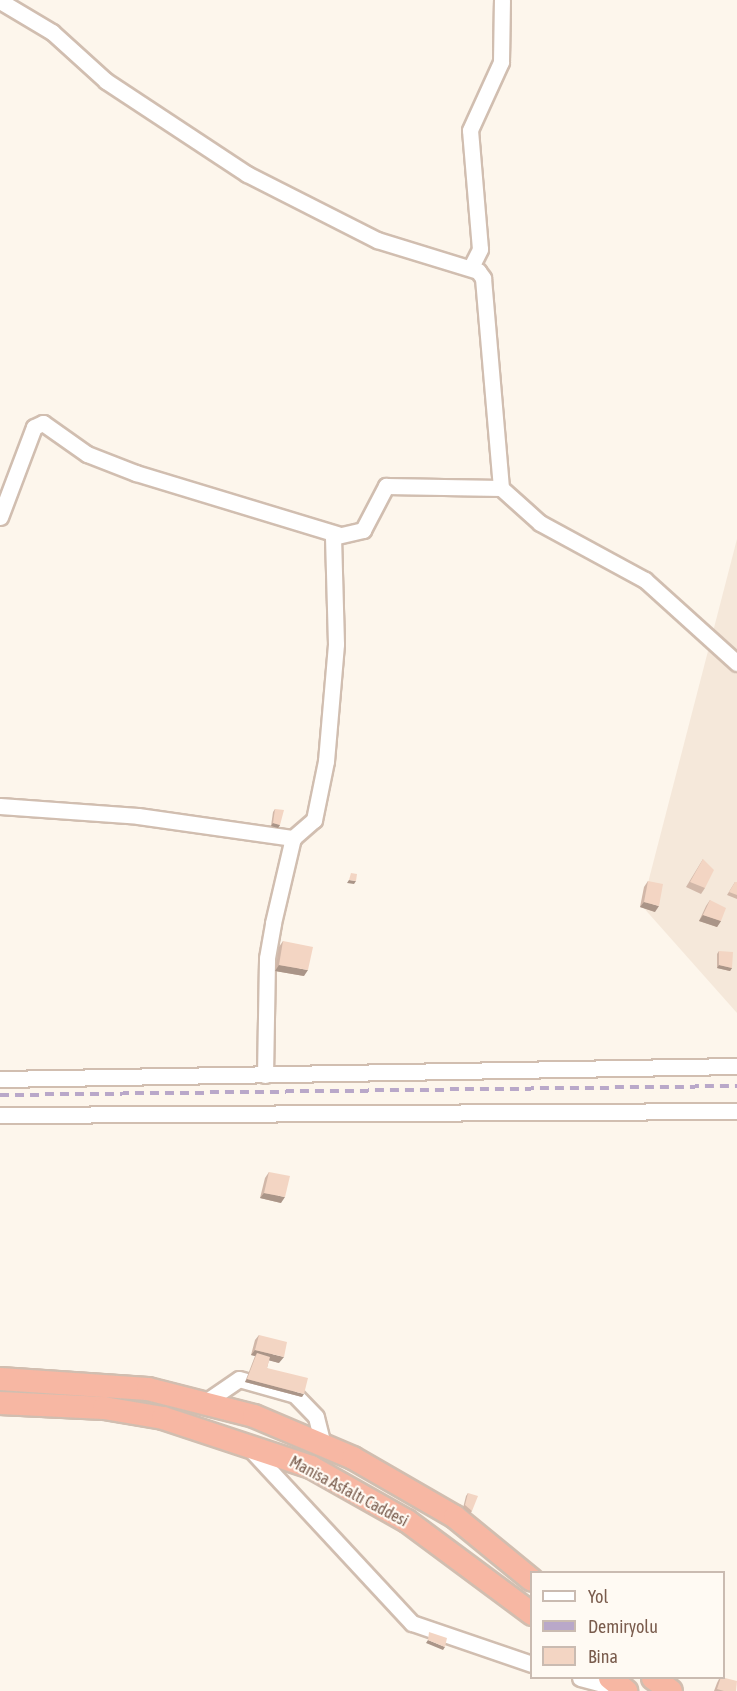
<!DOCTYPE html>
<meta charset="utf-8">
<style>
body{margin:0}
#map{position:relative;width:737px;height:1691px;overflow:hidden;background:#fdf6ec;font-family:"Asap Condensed",sans-serif}
div>[style]{position:absolute}
.residential>*{inset:0;background:#f5e8da}
.roads{filter:drop-shadow(2px 0 #d1beb0) drop-shadow(-2px 0 #d1beb0) drop-shadow(0 2px #d1beb0) drop-shadow(0 -2px #d1beb0)}
.minor>*{height:15px;margin:-7.5px;padding:0 7.5px;transform-origin:7.5px;border-radius:7.5px;background:#fff}
.highway>*{height:22px;margin:-11px;padding:0 11px;transform-origin:11px;border-radius:11px;background:#f7b7a3}
.rail>*{height:4px;margin-top:-2px;transform-origin:0;background:repeating-linear-gradient(90deg,#b9a8c9 0 9px,transparent 0 15px)}
.wall>*{inset:0;background:#d1b7a8}
.shaded-wall>*{inset:0;background:#aa9588}
.building>*{inset:0;background:#f3d5c3}
span{translate:-50% -50%;white-space:nowrap;text-align:center;line-height:1.15;-webkit-text-stroke:4.5px #fffaf3;paint-order:stroke}
.street-label{font-size:16px;color:#7a5c4d}
.legend{position:absolute;left:530px;top:1571px;width:195px;height:108px;box-sizing:border-box;background:#fffaf3;border:2px solid #cabbb1;margin:0;padding:8px 10px;list-style:none;font-size:18px;color:#7a5c4d}
.legend li{display:flex;align-items:center;gap:12px;height:30px}
.legend b{width:30px;border:2px solid #cabbb1}
</style>
<div id="map">
<div class="residential">
<i style="clip-path:polygon(737px 539px,737px 1013px,642px 906px)"></i>
</div>
<div class="roads">
<div class="minor">
<i style="left:0;top:1px;width:61px;rotate:30.8deg"></i>
<i style="left:52px;top:32px;width:73px;rotate:42.2deg"></i>
<i style="left:106px;top:81px;width:169px;rotate:33.4deg"></i>
<i style="left:247px;top:174px;width:146px;rotate:26.9deg"></i>
<i style="left:377px;top:240px;width:106px;rotate:17.1deg"></i>
<i style="left:478px;top:271px;width:9px;rotate:54deg"></i>
<i style="left:483px;top:278px;width:211px;rotate:85.1deg"></i>
<i style="left:501px;top:488px;width:52px;rotate:41.9deg"></i>
<i style="left:540px;top:523px;width:119px;rotate:28.5deg"></i>
<i style="left:645px;top:580px;width:124px;rotate:42.1deg"></i>
<i style="left:471px;top:267px;width:20px;rotate:-63deg"></i>
<i style="left:480px;top:249px;width:119px;rotate:-94.8deg"></i>
<i style="left:470px;top:130px;width:75px;rotate:-65.5deg"></i>
<i style="left:501px;top:62px;width:62px;rotate:-89.1deg"></i>
<i style="left:0;top:517px;width:96px;rotate:-69.3deg"></i>
<i style="left:34px;top:427px;width:10px;rotate:-24deg"></i>
<i style="left:43px;top:423px;width:54px;rotate:35.2deg"></i>
<i style="left:87px;top:454px;width:53px;rotate:21.2deg"></i>
<i style="left:136px;top:473px;width:210px;rotate:16.9deg"></i>
<i style="left:0;top:806px;width:138px;rotate:4.1deg"></i>
<i style="left:138px;top:816px;width:157px;rotate:8.1deg"></i>
<i style="left:265px;top:1075px;width:117px;rotate:-89deg"></i>
<i style="left:267px;top:958px;width:36px;rotate:-80deg"></i>
<i style="left:273px;top:923px;width:87px;rotate:-76.8deg"></i>
<i style="left:293px;top:838px;width:28px;rotate:-41deg"></i>
<i style="left:314px;top:820px;width:60px;rotate:-78.5deg"></i>
<i style="left:326px;top:761px;width:117px;rotate:-85.1deg"></i>
<i style="left:336px;top:644px;width:107px;rotate:-91.6deg"></i>
<i style="left:333px;top:537px;width:31px;rotate:-13deg"></i>
<i style="left:363px;top:530px;width:50px;rotate:-62.4deg"></i>
<i style="left:386px;top:486px;width:115px;rotate:1deg"></i>
<i style="left:0;top:1079px;width:737px;rotate:-1.01deg"></i>
<i style="left:0;top:1115px;width:737px;rotate:-0.31deg"></i>
<i style="left:204px;top:1403px;width:42px;rotate:-34.4deg"></i>
<i style="left:239px;top:1379px;width:58px;rotate:15.9deg"></i>
<i style="left:295px;top:1395px;width:30px;rotate:46deg"></i>
<i style="left:316px;top:1417px;width:29px;rotate:76deg"></i>
<i style="left:252px;top:1451px;width:235px;rotate:47.1deg"></i>
<i style="left:412px;top:1623px;width:127px;rotate:18.9deg"></i>
<i style="left:580px;top:1678px;width:39px;rotate:15deg"></i>
</div>
<div class="highway">
<i style="left:0;top:1379px;width:148px;rotate:3.9deg"></i>
<i style="left:148px;top:1389px;width:109px;rotate:14.3deg"></i>
<i style="left:254px;top:1416px;width:108px;rotate:23deg"></i>
<i style="left:353px;top:1458px;width:118px;rotate:30deg"></i>
<i style="left:455px;top:1517px;width:99px;rotate:39.3deg"></i>
<i style="left:0;top:1403px;width:104px;rotate:2.8deg"></i>
<i style="left:104px;top:1408px;width:60px;rotate:9.6deg"></i>
<i style="left:163px;top:1418px;width:156px;rotate:18.3deg"></i>
<i style="left:311px;top:1467px;width:110px;rotate:29.4deg"></i>
<i style="left:407px;top:1521px;width:156px;rotate:36.6deg"></i>
<i style="left:610px;top:1678px;width:21px;rotate:39deg"></i>
<i style="left:653px;top:1678px;width:22px;rotate:36deg"></i>
</div>
</div>
<div class="rail">
<i style="left:0;top:1095px;width:737px;rotate:-0.7deg"></i>
</div>
<div class="wall">
<i style="clip-path:polygon(275px 809px,280px 825px,278px 828px,271px 826px,273px 812px)"></i>
<i style="clip-path:polygon(703px 859px,705px 888px,701px 894px,686px 887px)"></i>
<i style="clip-path:polygon(648px 881px,655px 912px,640px 907px,644px 887px)"></i>
<i style="clip-path:polygon(735px 882px,737px 882px,737px 899px,727px 895px)"></i>
<i style="clip-path:polygon(710px 900px,721px 921px,717px 927px,699px 921px,706px 906px)"></i>
<i style="clip-path:polygon(283px 941px,304px 976px,275px 971px,279px 947px)"></i>
<i style="clip-path:polygon(719px 951px,732px 968px,730px 971px,717px 968px,717px 954px)"></i>
<i style="clip-path:polygon(269px 1172px,281px 1203px,260px 1198px,265px 1178px)"></i>
<i style="clip-path:polygon(259px 1335px,279px 1363px,269px 1360px,267px 1368px,302px 1397px,245px 1382px,255px 1356px,251px 1355px,255px 1340px)"></i>
<i style="clip-path:polygon(468px 1493px,472px 1511px,470px 1514px,463px 1508px,466px 1496px)"></i>
<i style="clip-path:polygon(720px 1677px,736px 1691px,714px 1691px,717px 1683px)"></i>
</div>
<div class="shaded-wall">
<i style="clip-path:polygon(273px 823px,280px 825px,278px 828px,271px 826px)"></i>
<i style="clip-path:polygon(349px 880px,356px 881px,354px 884px,347px 883px)"></i>
<i style="clip-path:polygon(644px 902px,659px 906px,655px 912px,640px 907px)"></i>
<i style="clip-path:polygon(703px 915px,721px 921px,717px 927px,699px 921px)"></i>
<i style="clip-path:polygon(279px 965px,308px 970px,304px 976px,275px 971px)"></i>
<i style="clip-path:polygon(719px 965px,732px 968px,730px 971px,717px 968px)"></i>
<i style="clip-path:polygon(264px 1193px,285px 1197px,281px 1203px,260px 1198px)"></i>
<i style="clip-path:polygon(255px 1350px,284px 1357px,279px 1363px,256px 1357px,257px 1353px,255px 1356px,251px 1355px)"></i>
<i style="clip-path:polygon(247px 1379px,304px 1394px,302px 1397px,245px 1382px)"></i>
<i style="clip-path:polygon(428px 1640px,445px 1647px,443px 1650px,426px 1643px)"></i>
</div>
<div class="building">
<i style="clip-path:polygon(275px 809px,284px 810px,280px 825px,273px 823px)"></i>
<i style="clip-path:polygon(703px 859px,714px 870px,705px 888px,690px 882px)"></i>
<i style="clip-path:polygon(351px 873px,357px 874px,356px 881px,349px 880px)"></i>
<i style="clip-path:polygon(648px 881px,663px 884px,659px 906px,644px 902px)"></i>
<i style="clip-path:polygon(735px 882px,737px 882px,737px 895px,729px 892px)"></i>
<i style="clip-path:polygon(710px 900px,726px 908px,721px 921px,703px 915px)"></i>
<i style="clip-path:polygon(283px 941px,313px 947px,308px 970px,279px 965px)"></i>
<i style="clip-path:polygon(719px 951px,733px 952px,732px 968px,719px 965px)"></i>
<i style="clip-path:polygon(269px 1172px,290px 1176px,285px 1197px,264px 1193px)"></i>
<i style="clip-path:polygon(259px 1335px,287px 1342px,284px 1357px,255px 1350px)"></i>
<i style="clip-path:polygon(257px 1353px,270px 1357px,267px 1368px,308px 1378px,304px 1394px,247px 1379px)"></i>
<i style="clip-path:polygon(468px 1493px,478px 1496px,472px 1511px,465px 1505px)"></i>
<i style="clip-path:polygon(429px 1632px,447px 1638px,445px 1647px,428px 1640px)"></i>
<i style="clip-path:polygon(721px 1677px,737px 1681px,736px 1691px,724px 1691px,717px 1689px)"></i>
</div>
<div class="street-label">
<span style="left:349px;top:1491px;rotate:28deg">Manisa Asfaltı Caddesi</span>
</div>
<ul class="legend">
<li><b style="height:8px;background:#fff"></b>Yol</li>
<li><b style="height:8px;background:#b9a8c9"></b>Demiryolu</li>
<li><b style="height:16px;background:#f3d5c3"></b>Bina</li>
</ul>
</div>
